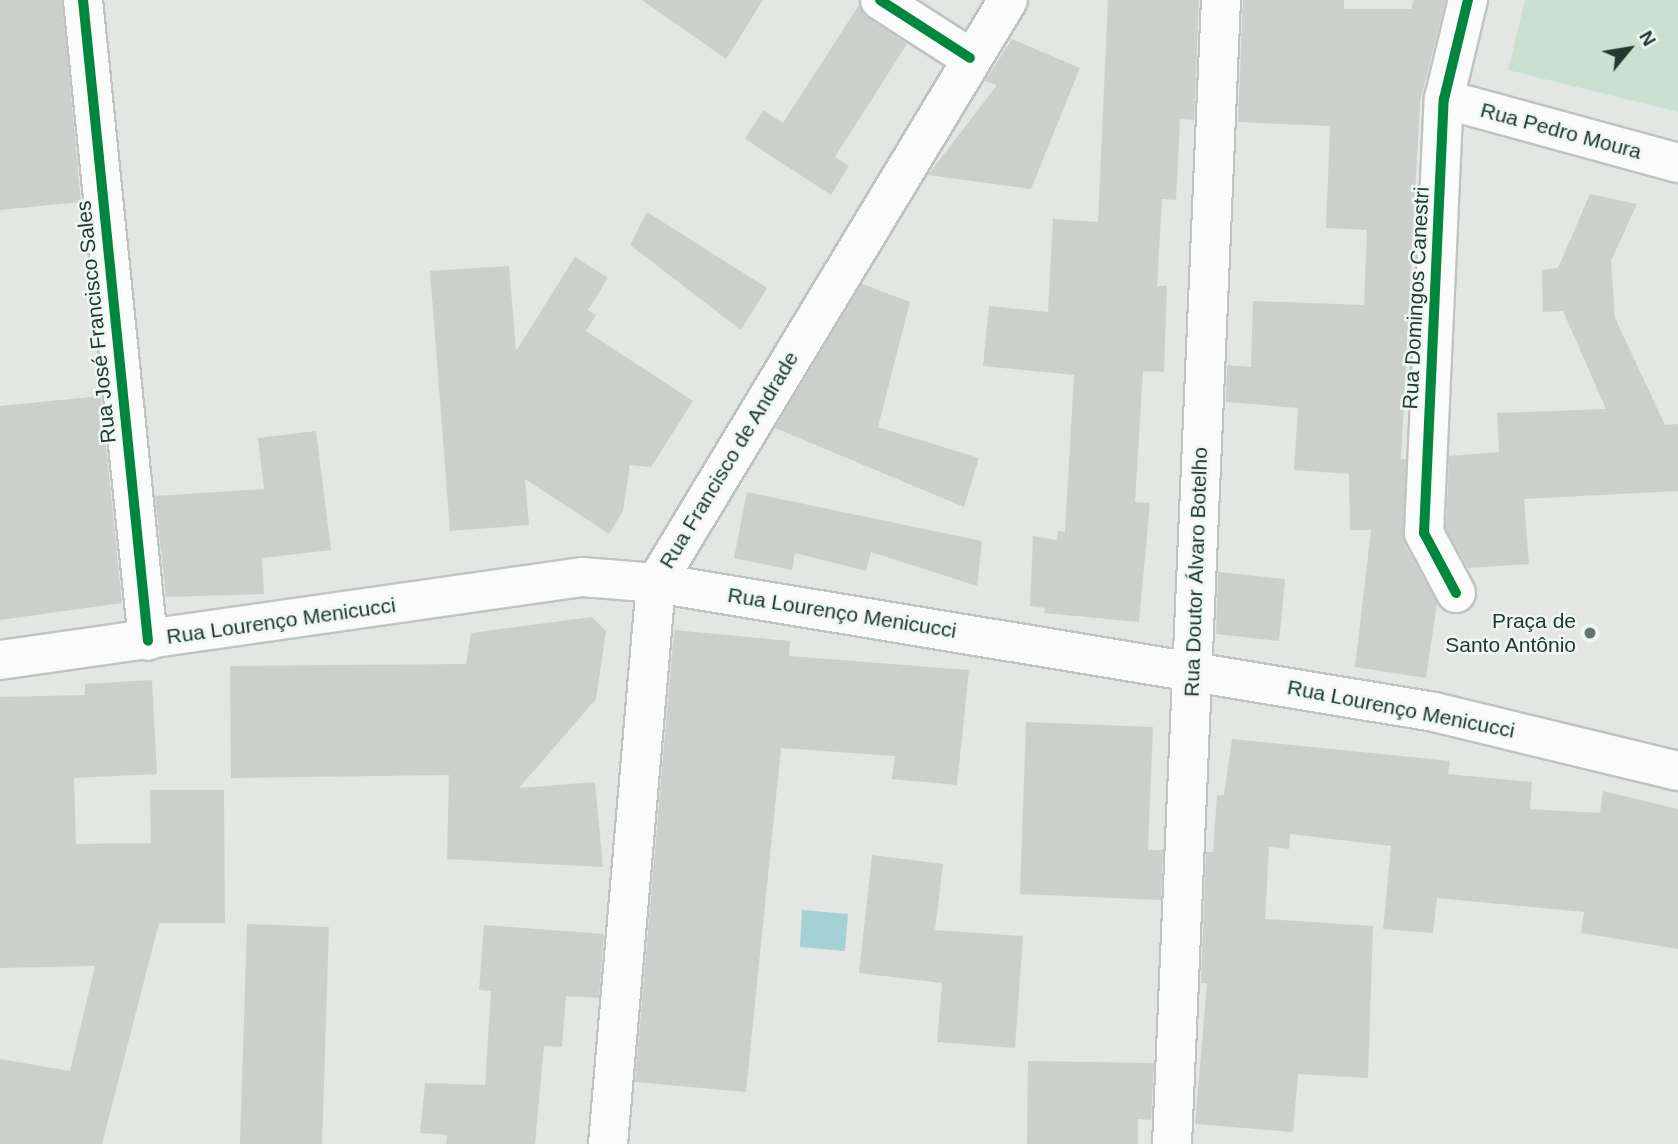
<!DOCTYPE html>
<meta charset="utf-8">
<style>
body{margin:0}
#map{position:relative;width:1678px;height:1144px;overflow:hidden;background:#e2e7e4;font-family:Helvetica,sans-serif}
div>[style]{position:absolute}
.green>*{inset:0;background:#cbe0d0}
.water>*{inset:0;background:#a4d1d4}
.building>*{inset:0;background:#cbd0cd}
.roads{filter:drop-shadow(2px 0 #bfc4c1) drop-shadow(-2px 0 #bfc4c1) drop-shadow(0 2px #bfc4c1) drop-shadow(0 -2px #bfc4c1)}
.minor>*{height:38px;margin:-19px;padding:0 19px;transform-origin:19px;border-radius:19px;background:#fbfbfb}
.secondary>*{height:38px;margin:-19px;padding:0 19px;transform-origin:19px;border-radius:19px;background:#fbfbfb}
.cycleway>*{height:10px;margin:-5px;padding:0 5px;transform-origin:5px;border-radius:5px;background:#00873e}
.dots>*{width:19px;height:19px;translate:-50% -50%;box-sizing:border-box;border:4px solid #eff7f3;border-radius:50%}
span{translate:-50% -50%;white-space:nowrap;text-align:center;line-height:1.15;-webkit-text-stroke:5px #eff7f3;paint-order:stroke}
.street-label{font-size:21px;color:#213931}
.poi-label{font-size:21px;color:#213931}
.right{translate:-100% -50%;text-align:right}
.north{position:absolute;left:1594px;top:14px;width:70px;height:70px;-webkit-text-stroke:5px #eff7f3;paint-order:stroke;rotate:60deg;font-size:19px;font-weight:700;line-height:28px;text-align:center;color:#213931}
.north::after{content:'';display:block;margin:auto;width:24px;height:32px;background:#213931;clip-path:polygon(50% 0,100% 100%,50% 72%,0 100%)}
</style>
<div id="map">
<div class="green">
<i style="clip-path:polygon(1525px 0,1678px 0,1678px 112px,1508px 70px)"></i>
</div>
<div class="water">
<i style="clip-path:polygon(802px 910px,848px 914px,845px 951px,800px 947px)"></i>
</div>
<div class="building">
<i style="clip-path:polygon(0 0,62px 0,81px 202px,0 210px)"></i>
<i style="clip-path:polygon(642px 0,763px 0,726px 59px)"></i>
<i style="clip-path:polygon(1108px 0,1199px 0,1194px 120px,1180px 119px,1176px 200px,1162px 199px,1157px 286px,1167px 286px,1164px 372px,1143px 371px,1135px 502px,1150px 503px,1139px 622px,1044px 613px,1045px 608px,1030px 606px,1033px 536px,1057px 540px,1058px 531px,1065px 532px,1074px 375px,983px 366px,989px 306px,1048px 312px,1053px 219px,1098px 222px)"></i>
<i style="clip-path:polygon(1243px 0,1344px 0,1344px 9px,1411px 9px,1414px 0,1446px 0,1420px 101px,1401px 459px,1406px 459px,1404px 543px,1437px 603px,1426px 678px,1355px 667px,1371px 530px,1350px 530px,1349px 474px,1294px 470px,1298px 408px,1226px 402px,1227px 365px,1251px 367px,1253px 301px,1364px 305px,1367px 230px,1326px 228px,1330px 126px,1238px 122px)"></i>
<i style="clip-path:polygon(859px 5px,868px 18px,907px 44px,835px 157px,849px 166px,831px 195px,745px 139px,763px 110px,783px 123px)"></i>
<i style="clip-path:polygon(1012px 39px,1080px 68px,1031px 189px,928px 175px,997px 85px,985px 81px)"></i>
<i style="clip-path:polygon(1590px 194px,1637px 204px,1611px 261px,1615px 318px,1665px 425px,1678px 424px,1678px 491px,1524px 499px,1529px 564px,1468px 568px,1446px 528px,1449px 456px,1499px 452px,1497px 413px,1606px 409px,1563px 311px,1543px 312px,1542px 270px,1558px 268px)"></i>
<i style="clip-path:polygon(647px 212px,767px 288px,741px 330px,630px 245px)"></i>
<i style="clip-path:polygon(575px 257px,608px 278px,588px 310px,596px 315px,586px 331px,693px 401px,651px 467px,630px 465px,623px 511px,609px 534px,525px 479px,529px 525px,450px 531px,430px 271px,509px 266px,516px 351px)"></i>
<i style="clip-path:polygon(862px 284px,910px 302px,878px 427px,979px 458px,964px 507px,775px 428px)"></i>
<i style="clip-path:polygon(101px 396px,122px 603px,0 620px,0 406px)"></i>
<i style="clip-path:polygon(316px 431px,331px 550px,262px 558px,264px 594px,166px 597px,155px 496px,264px 489px,258px 438px)"></i>
<i style="clip-path:polygon(747px 492px,982px 541px,977px 586px,871px 552px,866px 571px,795px 553px,792px 570px,734px 558px)"></i>
<i style="clip-path:polygon(1218px 572px,1285px 579px,1279px 641px,1216px 634px)"></i>
<i style="clip-path:polygon(592px 617px,606px 631px,596px 699px,519px 788px,595px 782px,603px 867px,447px 859px,449px 775px,231px 778px,230px 666px,466px 664px,471px 633px)"></i>
<i style="clip-path:polygon(674px 630px,790px 641px,789px 656px,969px 670px,957px 785px,892px 779px,895px 756px,781px 748px,746px 1092px,635px 1082px)"></i>
<i style="clip-path:polygon(152px 680px,157px 774px,74px 778px,76px 844px,151px 843px,150px 790px,224px 790px,225px 923px,159px 923px,102px 1144px,0 1144px,0 1059px,70px 1071px,95px 966px,0 968px,0 697px,85px 695px,85px 684px)"></i>
<i style="clip-path:polygon(1026px 722px,1153px 727px,1148px 850px,1163px 850px,1161px 900px,1020px 894px)"></i>
<i style="clip-path:polygon(1232px 739px,1450px 761px,1448px 774px,1532px 782px,1530px 809px,1600px 813px,1603px 791px,1678px 809px,1678px 949px,1581px 933px,1584px 912px,1437px 898px,1433px 933px,1383px 929px,1391px 846px,1290px 834px,1289px 849px,1269px 847px,1265px 919px,1373px 926px,1368px 1078px,1298px 1074px,1293px 1132px,1195px 1124px,1207px 983px,1201px 983px,1206px 852px,1213px 852px,1217px 795px,1224px 795px)"></i>
<i style="clip-path:polygon(872px 855px,943px 864px,935px 930px,1023px 936px,1015px 1048px,937px 1042px,942px 983px,859px 973px)"></i>
<i style="clip-path:polygon(247px 924px,329px 927px,322px 1144px,240px 1144px)"></i>
<i style="clip-path:polygon(484px 925px,604px 934px,599px 998px,566px 996px,562px 1047px,544px 1046px,535px 1144px,446px 1144px,447px 1135px,420px 1133px,425px 1083px,485px 1085px,491px 991px,479px 990px)"></i>
<i style="clip-path:polygon(1028px 1061px,1154px 1063px,1151px 1120px,1138px 1119px,1138px 1144px,1027px 1144px)"></i>
</div>
<div class="roads">
<div class="minor">
<i style="left:83px;top:0;width:644px;rotate:84.21deg"></i>
<i style="left:880px;top:0;width:107px;rotate:32.8deg"></i>
<i style="left:1444px;top:99px;width:243px;rotate:15.3deg"></i>
<i style="left:1456px;top:593px;width:68px;rotate:-118.1deg"></i>
<i style="left:1424px;top:533px;width:434px;rotate:-87.4deg"></i>
<i style="left:1444px;top:99px;width:102px;rotate:-76.4deg"></i>
</div>
<div class="secondary">
<i style="left:0;top:660px;width:588px;rotate:-8.12deg"></i>
<i style="left:582px;top:577px;width:74px;rotate:4.6deg"></i>
<i style="left:656px;top:583px;width:789px;rotate:9.41deg"></i>
<i style="left:1434px;top:712px;width:251px;rotate:13.6deg"></i>
<i style="left:608px;top:1144px;width:563px;rotate:-85.11deg"></i>
<i style="left:656px;top:583px;width:681px;rotate:-58.88deg"></i>
<i style="left:1172px;top:1144px;width:1145px;rotate:-87.55deg"></i>
</div>
</div>
<div class="cycleway">
<i style="left:83px;top:0;width:644px;rotate:84.21deg"></i>
<i style="left:880px;top:0;width:107px;rotate:32.8deg"></i>
<i style="left:1456px;top:593px;width:68px;rotate:-118.1deg"></i>
<i style="left:1424px;top:533px;width:434px;rotate:-87.4deg"></i>
<i style="left:1444px;top:99px;width:102px;rotate:-76.4deg"></i>
</div>
<div class="dots">
<i style="left:1590px;top:633px;background:#657670"></i>
</div>
<div class="street-label">
<span style="left:1561px;top:131px;rotate:15deg">Rua Pedro Moura</span>
<span style="left:1416px;top:298px;rotate:-87deg">Rua Domingos Canestri</span>
<span style="left:96px;top:322px;rotate:-96deg">Rua José Francisco Sales</span>
<span style="left:729px;top:460px;rotate:-59deg">Rua Francisco de Andrade</span>
<span style="left:1196px;top:572px;rotate:-88deg">Rua Doutor Álvaro Botelho</span>
<span style="left:842px;top:613px;rotate:9deg">Rua Lourenço Menicucci</span>
<span style="left:281px;top:621px;rotate:-8deg">Rua Lourenço Menicucci</span>
<span style="left:1401px;top:709px;rotate:11deg">Rua Lourenço Menicucci</span>
</div>
<div class="poi-label">
<span class="right" style="left:1576px;top:633px">Praça de<br>Santo Antônio</span>
</div>
<div class="north">N</div>
</div>
